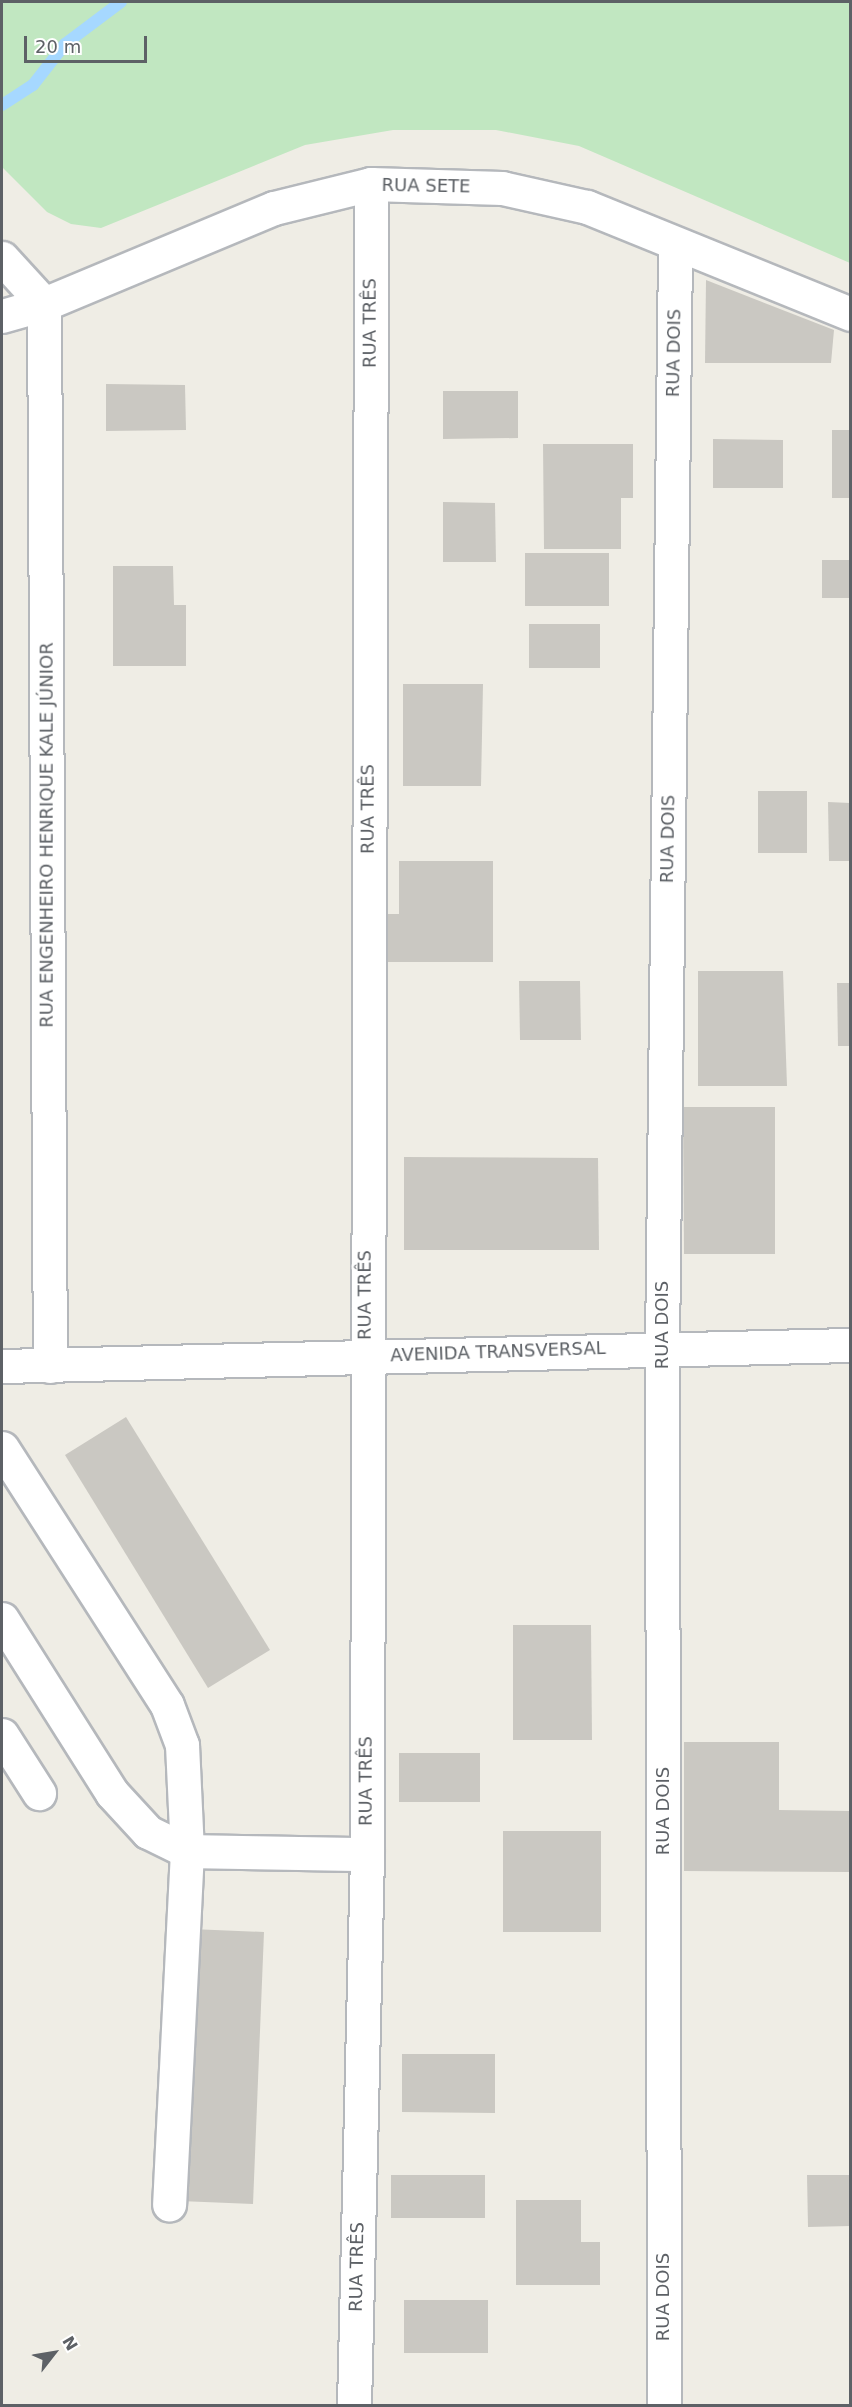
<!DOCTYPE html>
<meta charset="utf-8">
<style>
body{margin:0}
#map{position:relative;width:852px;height:2407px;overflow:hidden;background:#efede5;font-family:"DejaVu Sans",sans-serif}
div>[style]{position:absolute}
.green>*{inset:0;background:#c1e7c1}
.stream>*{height:12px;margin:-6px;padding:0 6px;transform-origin:6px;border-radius:6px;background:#a6d8ff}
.building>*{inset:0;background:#cac8c2}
.roads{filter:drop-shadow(2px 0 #b5b8bc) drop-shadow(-2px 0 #b5b8bc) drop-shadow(0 2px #b5b8bc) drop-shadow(0 -2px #b5b8bc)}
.minor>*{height:33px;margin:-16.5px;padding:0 16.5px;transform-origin:16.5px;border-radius:16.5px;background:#fff}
span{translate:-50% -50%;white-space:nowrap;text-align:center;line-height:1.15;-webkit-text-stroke:5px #fff;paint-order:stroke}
.street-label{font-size:18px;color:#5d6166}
.frame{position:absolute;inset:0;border:3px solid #5d6166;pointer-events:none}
.north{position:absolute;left:24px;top:2323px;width:60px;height:60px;-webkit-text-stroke:4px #fff;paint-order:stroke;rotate:59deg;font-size:16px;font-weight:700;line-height:24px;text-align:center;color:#5d6166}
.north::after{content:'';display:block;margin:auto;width:21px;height:27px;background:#5d6166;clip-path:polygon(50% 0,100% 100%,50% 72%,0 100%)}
.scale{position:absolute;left:24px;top:36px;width:123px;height:27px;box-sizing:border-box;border:3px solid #5d6166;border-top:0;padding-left:8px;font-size:18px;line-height:21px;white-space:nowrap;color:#5d6166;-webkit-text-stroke:4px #fff;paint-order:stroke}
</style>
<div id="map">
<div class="green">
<i style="clip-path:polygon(2px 2px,850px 2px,850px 263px,579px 146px,496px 130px,393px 130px,305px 145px,101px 228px,71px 224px,47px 212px,2px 167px)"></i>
</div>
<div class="stream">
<i style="left:2px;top:105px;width:37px;rotate:-33deg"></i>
<i style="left:33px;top:85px;width:52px;rotate:-52deg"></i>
<i style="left:65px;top:44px;width:70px;rotate:-36.9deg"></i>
</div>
<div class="building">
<i style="clip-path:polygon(706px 280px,834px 330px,831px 363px,705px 363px)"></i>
<i style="clip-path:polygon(106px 384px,185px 385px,186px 430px,106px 431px)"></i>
<i style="clip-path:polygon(443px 391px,518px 391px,518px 438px,443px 439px)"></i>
<i style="clip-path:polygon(832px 430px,850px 430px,850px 498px,832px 498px)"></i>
<i style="clip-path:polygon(713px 439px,783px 440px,783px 488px,713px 488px)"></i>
<i style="clip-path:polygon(543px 444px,633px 444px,633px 498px,621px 498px,621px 549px,544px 549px)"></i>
<i style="clip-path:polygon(443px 502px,495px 503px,496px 562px,443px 562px)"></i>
<i style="clip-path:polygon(525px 553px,609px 553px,609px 606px,525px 606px)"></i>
<i style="clip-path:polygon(822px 560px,850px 560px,850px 598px,822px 598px)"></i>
<i style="clip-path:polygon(113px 566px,173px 566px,174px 605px,186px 605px,186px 666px,113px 666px)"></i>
<i style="clip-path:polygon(529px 624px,600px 624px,600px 668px,529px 668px)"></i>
<i style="clip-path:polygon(403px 684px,483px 684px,481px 786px,403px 786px)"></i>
<i style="clip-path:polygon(758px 791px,807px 791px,807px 853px,758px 853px)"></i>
<i style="clip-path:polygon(828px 802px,850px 803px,850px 861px,829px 861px)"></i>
<i style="clip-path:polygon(399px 861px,493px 861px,493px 962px,387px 962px,386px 914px,399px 914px)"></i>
<i style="clip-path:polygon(698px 971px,783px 971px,787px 1086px,698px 1086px)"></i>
<i style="clip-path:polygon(519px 981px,580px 981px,581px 1040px,520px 1040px)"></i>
<i style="clip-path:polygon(837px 983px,850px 983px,850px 1046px,838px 1046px)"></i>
<i style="clip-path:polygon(683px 1107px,775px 1107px,775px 1254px,684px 1254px)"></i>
<i style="clip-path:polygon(404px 1157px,598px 1158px,599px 1250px,404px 1250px)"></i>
<i style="clip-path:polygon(126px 1417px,270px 1650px,208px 1688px,65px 1455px)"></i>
<i style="clip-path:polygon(513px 1625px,591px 1625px,592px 1740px,513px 1740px)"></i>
<i style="clip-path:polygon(684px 1742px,779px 1742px,779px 1810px,850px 1811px,850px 1872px,684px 1871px)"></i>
<i style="clip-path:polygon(399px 1753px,480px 1753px,480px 1802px,399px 1802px)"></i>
<i style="clip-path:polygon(503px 1831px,601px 1831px,601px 1932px,503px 1932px)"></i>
<i style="clip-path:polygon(191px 1929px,264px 1932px,253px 2204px,180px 2201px)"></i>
<i style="clip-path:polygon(402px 2054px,495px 2054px,495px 2113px,402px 2112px)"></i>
<i style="clip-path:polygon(391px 2175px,485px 2175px,485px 2218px,391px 2218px)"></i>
<i style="clip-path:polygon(807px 2175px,850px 2175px,850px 2226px,808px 2227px)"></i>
<i style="clip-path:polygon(516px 2200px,581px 2200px,581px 2242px,600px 2242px,600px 2285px,516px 2285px)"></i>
<i style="clip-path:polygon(404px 2300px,488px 2300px,488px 2353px,404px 2353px)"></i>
</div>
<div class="roads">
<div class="minor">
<i style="left:2px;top:258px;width:62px;rotate:47.6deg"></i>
<i style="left:44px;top:304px;width:1062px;rotate:89.68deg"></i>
<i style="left:2px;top:316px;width:44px;rotate:-15.9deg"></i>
<i style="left:44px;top:304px;width:249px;rotate:-22.7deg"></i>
<i style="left:274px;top:208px;width:100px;rotate:-13.9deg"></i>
<i style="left:371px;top:184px;width:131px;rotate:1.7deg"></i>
<i style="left:502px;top:188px;width:87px;rotate:12.6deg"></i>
<i style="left:587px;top:207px;width:284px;rotate:22.1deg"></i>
<i style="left:2px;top:1366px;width:848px;rotate:-1.42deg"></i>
<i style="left:2px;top:1448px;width:305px;rotate:57.3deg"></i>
<i style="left:167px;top:1705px;width:43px;rotate:69.4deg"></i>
<i style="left:182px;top:1745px;width:106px;rotate:87.3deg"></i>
<i style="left:187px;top:1851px;width:354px;rotate:92.9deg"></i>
<i style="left:2px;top:1619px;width:206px;rotate:57.7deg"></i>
<i style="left:112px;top:1793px;width:53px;rotate:47.3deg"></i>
<i style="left:148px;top:1832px;width:43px;rotate:26deg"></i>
<i style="left:187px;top:1851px;width:180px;rotate:1deg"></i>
<i style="left:2px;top:1735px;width:69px;rotate:57.5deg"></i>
<i style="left:354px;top:2406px;width:552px;rotate:-88.65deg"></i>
<i style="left:367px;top:1854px;width:1670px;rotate:-89.86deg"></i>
<i style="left:664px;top:2406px;width:1060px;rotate:-90.11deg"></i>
<i style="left:662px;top:1346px;width:1101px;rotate:-89.32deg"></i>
</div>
</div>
<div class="street-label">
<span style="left:426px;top:186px;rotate:1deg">RUA SETE</span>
<span style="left:370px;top:323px;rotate:-90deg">RUA TRÊS</span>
<span style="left:674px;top:353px;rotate:-89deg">RUA DOIS</span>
<span style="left:368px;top:809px;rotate:-90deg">RUA TRÊS</span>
<span style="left:47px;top:835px;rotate:-90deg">RUA ENGENHEIRO HENRIQUE KALE JÚNIOR</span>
<span style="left:668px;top:839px;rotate:-89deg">RUA DOIS</span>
<span style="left:365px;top:1295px;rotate:-90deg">RUA TRÊS</span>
<span style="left:662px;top:1325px;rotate:-90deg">RUA DOIS</span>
<span style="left:498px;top:1352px;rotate:-2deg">AVENIDA TRANSVERSAL</span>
<span style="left:366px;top:1781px;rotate:-90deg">RUA TRÊS</span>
<span style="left:663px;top:1811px;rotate:-90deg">RUA DOIS</span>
<span style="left:357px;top:2267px;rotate:-89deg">RUA TRÊS</span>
<span style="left:663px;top:2297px;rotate:-90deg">RUA DOIS</span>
</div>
<div class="frame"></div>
<div class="north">N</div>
<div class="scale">20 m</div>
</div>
